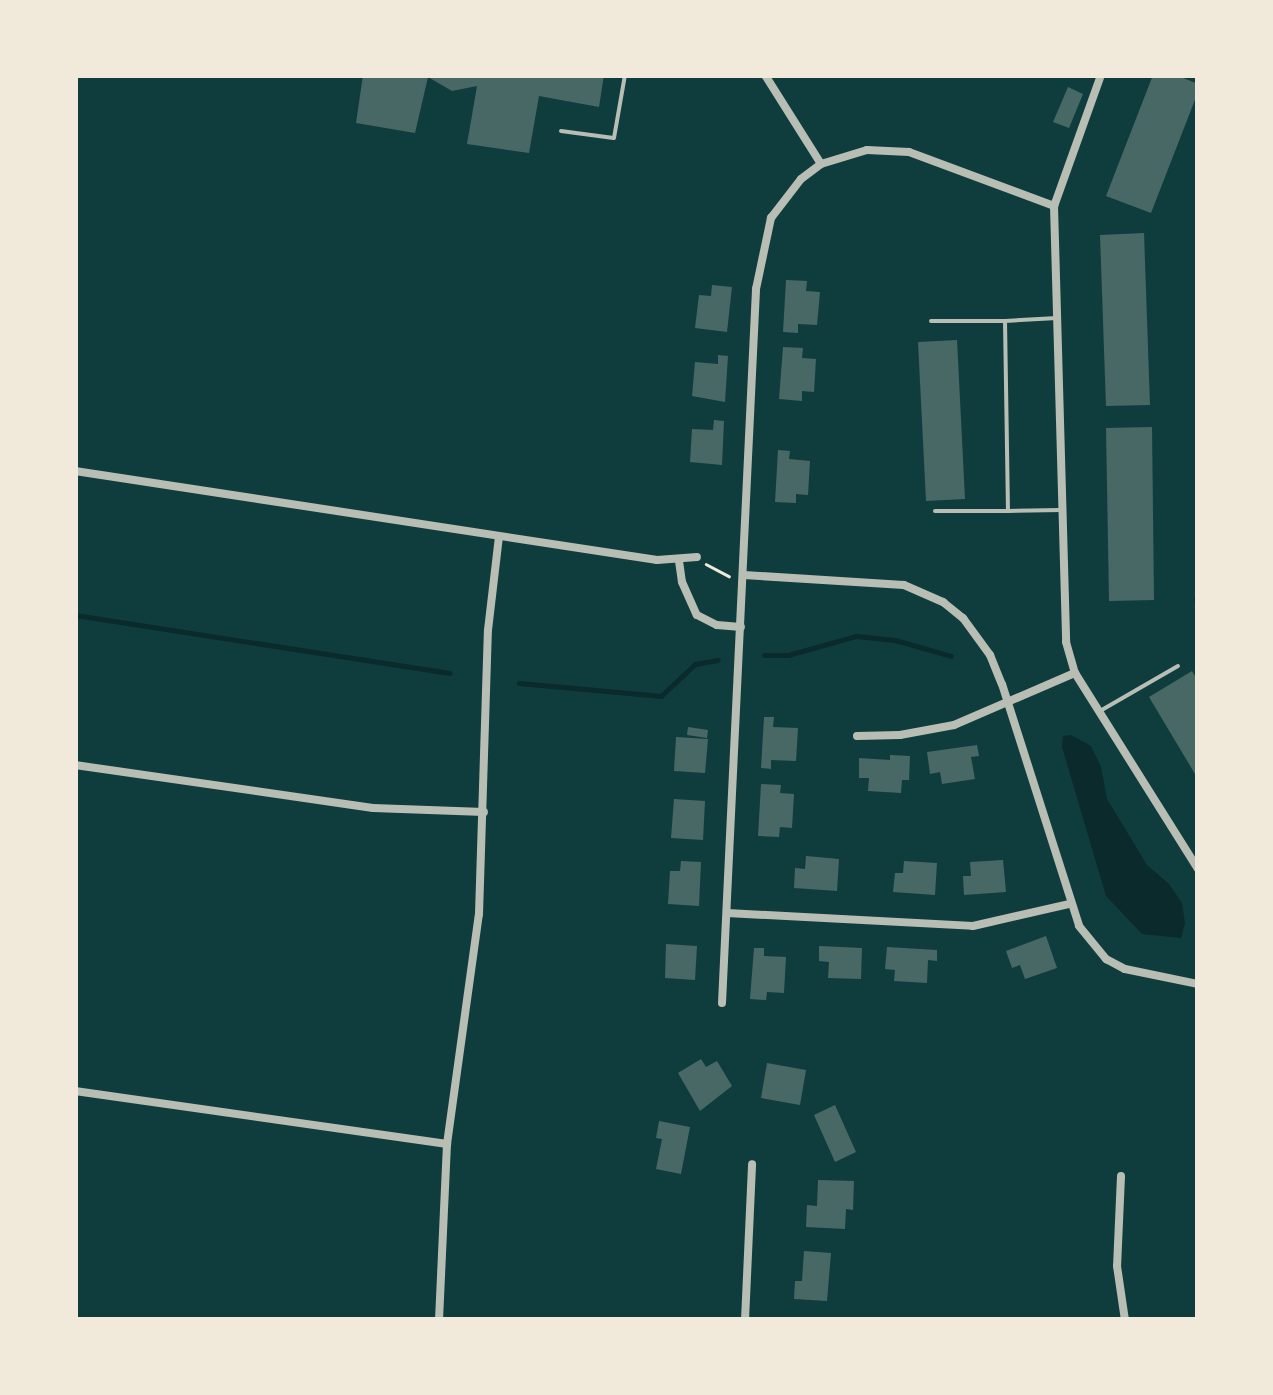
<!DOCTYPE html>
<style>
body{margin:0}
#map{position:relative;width:1273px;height:1395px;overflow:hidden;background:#0f3d3e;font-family:Poppins,sans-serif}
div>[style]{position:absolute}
.water>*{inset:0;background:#0a2a2b}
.stream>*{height:5px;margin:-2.5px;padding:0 2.5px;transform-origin:2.5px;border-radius:2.5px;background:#0a2a2b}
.building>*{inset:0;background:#486865}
.path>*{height:2.5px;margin:-1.25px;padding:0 1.25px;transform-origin:1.25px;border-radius:1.25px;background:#f1e9da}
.service>*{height:4px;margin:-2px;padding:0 2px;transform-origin:2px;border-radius:2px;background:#b8beb3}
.minor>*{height:8px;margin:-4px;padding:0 4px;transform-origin:4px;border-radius:4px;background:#b8beb3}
span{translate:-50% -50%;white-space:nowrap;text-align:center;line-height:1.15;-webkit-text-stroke:10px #f1e9da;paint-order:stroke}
.frame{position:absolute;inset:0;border:78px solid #f1e9da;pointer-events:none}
</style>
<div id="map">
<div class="water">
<i style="clip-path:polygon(1071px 735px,1091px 746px,1101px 767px,1107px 799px,1147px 865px,1169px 884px,1182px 903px,1185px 923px,1181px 938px,1142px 934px,1106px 896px,1062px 747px,1063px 736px)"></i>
</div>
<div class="stream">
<i style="left:1196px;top:599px;width:2px"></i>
<i style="left:75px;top:615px;width:379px;rotate:8.8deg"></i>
<i style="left:764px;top:655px;width:24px"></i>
<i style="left:788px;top:655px;width:71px;rotate:-15.6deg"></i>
<i style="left:856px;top:636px;width:39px;rotate:6deg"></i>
<i style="left:895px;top:640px;width:58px;rotate:15.9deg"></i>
<i style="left:519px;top:683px;width:143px;rotate:5.2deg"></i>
<i style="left:661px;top:696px;width:47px;rotate:-43.3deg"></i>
<i style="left:695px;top:664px;width:23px;rotate:-10deg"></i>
</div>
<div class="building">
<i style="clip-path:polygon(363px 75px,604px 75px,599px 107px,539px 96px,529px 153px,467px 144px,477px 86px,452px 91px,428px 77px,415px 133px,356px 123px)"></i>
<i style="clip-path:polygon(1153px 75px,1176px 75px,1198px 84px,1198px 92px,1151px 213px,1106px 196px)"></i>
<i style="clip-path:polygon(1068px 87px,1083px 94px,1069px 128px,1053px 122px)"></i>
<i style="clip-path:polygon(1144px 233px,1150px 405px,1106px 406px,1100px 235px)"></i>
<i style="clip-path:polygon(786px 280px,807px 281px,806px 291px,820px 292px,817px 325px,798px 324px,798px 333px,783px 332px)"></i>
<i style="clip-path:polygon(712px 285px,732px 287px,727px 332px,695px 328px,699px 295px,711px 296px)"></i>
<i style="clip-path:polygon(957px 340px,965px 499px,926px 501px,918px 342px)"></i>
<i style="clip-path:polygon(783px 347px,803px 348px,802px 358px,816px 359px,814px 392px,802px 391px,802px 401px,779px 399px)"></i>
<i style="clip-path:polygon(718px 355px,728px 356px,725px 402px,692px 396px,695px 362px,718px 364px)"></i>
<i style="clip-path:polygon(714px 420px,724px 421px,722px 465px,690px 462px,692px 429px,713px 430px)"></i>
<i style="clip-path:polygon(1152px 427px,1154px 600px,1109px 601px,1106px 428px)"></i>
<i style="clip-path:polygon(778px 450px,790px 451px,789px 459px,810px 461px,808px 495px,796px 494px,796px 503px,775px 502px)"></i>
<i style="clip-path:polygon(1192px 671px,1198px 681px,1198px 779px,1149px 697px)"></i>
<i style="clip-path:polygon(764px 717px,774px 717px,773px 727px,798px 728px,796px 761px,771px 760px,771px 769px,761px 768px)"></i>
<i style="clip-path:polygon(688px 727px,708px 730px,707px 738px,687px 735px)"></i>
<i style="clip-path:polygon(676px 737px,708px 739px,705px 773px,674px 771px)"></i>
<i style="clip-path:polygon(977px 745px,979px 756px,971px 757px,975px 779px,942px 784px,940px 772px,930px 774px,927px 752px)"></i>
<i style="clip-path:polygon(890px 755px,910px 756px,909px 780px,902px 780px,901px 793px,868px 791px,869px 778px,859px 778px,859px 758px,890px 760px)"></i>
<i style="clip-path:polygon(761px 784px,781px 785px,780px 793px,794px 794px,792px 828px,780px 827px,779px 837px,758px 836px)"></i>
<i style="clip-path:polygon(674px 799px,705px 801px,703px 840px,671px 838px)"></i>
<i style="clip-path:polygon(806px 856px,839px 859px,837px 891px,794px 888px,795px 868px,805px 869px)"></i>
<i style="clip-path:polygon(1003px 860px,1006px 892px,964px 895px,963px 876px,971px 876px,970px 862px)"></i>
<i style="clip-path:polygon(681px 861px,701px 862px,699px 906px,668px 904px,670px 871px,680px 871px)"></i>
<i style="clip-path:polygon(904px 861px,937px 863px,935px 895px,893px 892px,895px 873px,903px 873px)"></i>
<i style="clip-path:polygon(1046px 936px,1057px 968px,1025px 979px,1020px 965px,1012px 968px,1006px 951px)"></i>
<i style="clip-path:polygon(666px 944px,697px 946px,695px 980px,665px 978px)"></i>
<i style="clip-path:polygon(819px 946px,862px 948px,861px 979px,828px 978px,829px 962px,819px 961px)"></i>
<i style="clip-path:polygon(887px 947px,937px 950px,937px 961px,928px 960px,927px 983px,894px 981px,895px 970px,885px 969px)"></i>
<i style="clip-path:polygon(754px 948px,764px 948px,764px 956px,786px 957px,784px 993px,767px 992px,766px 1000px,750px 999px)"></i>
<i style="clip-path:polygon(701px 1059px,706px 1067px,717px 1061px,732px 1086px,700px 1111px,678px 1073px)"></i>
<i style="clip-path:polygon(767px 1063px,806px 1070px,800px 1105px,761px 1098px)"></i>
<i style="clip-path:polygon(835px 1105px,856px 1152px,835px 1162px,814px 1115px)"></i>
<i style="clip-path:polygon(659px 1121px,690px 1127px,681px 1174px,656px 1169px,662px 1139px,656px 1138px)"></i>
<i style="clip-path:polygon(818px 1180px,854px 1181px,853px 1210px,846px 1209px,845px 1229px,806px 1227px,807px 1205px,817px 1206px)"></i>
<i style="clip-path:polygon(804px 1251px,831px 1253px,827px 1301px,794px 1299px,795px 1281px,802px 1281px)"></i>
</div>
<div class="path">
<i style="left:706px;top:564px;width:26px;rotate:28deg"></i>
</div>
<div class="service">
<i style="left:561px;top:131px;width:53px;rotate:7.5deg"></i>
<i style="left:614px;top:138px;width:64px;rotate:-80.1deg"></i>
<i style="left:1057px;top:318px;width:52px;rotate:176.7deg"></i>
<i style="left:1005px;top:321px;width:190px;rotate:89.1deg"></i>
<i style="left:1008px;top:511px;width:53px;rotate:-1.1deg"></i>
<i style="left:931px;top:321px;width:74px"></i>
<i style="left:935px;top:511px;width:73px"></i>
<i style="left:1100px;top:711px;width:90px;rotate:-30deg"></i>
</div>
<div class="minor">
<i style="left:765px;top:75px;width:105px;rotate:57.8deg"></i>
<i style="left:1101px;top:75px;width:139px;rotate:109.7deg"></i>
<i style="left:1054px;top:206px;width:436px;rotate:88.4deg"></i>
<i style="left:1066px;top:642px;width:32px;rotate:74deg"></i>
<i style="left:1075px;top:673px;width:231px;rotate:57.9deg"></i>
<i style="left:75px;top:471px;width:589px;rotate:8.69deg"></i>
<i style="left:657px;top:560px;width:40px;rotate:-4.3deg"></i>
<i style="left:679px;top:561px;width:21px;rotate:82deg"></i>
<i style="left:682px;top:582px;width:36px;rotate:66deg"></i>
<i style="left:697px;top:615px;width:22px;rotate:27deg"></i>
<i style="left:717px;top:625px;width:24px;rotate:5deg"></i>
<i style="left:744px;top:575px;width:160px;rotate:3.6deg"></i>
<i style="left:904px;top:585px;width:43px;rotate:23.6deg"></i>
<i style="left:943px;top:602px;width:26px;rotate:39deg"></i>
<i style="left:963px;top:618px;width:46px;rotate:53.9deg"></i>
<i style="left:990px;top:655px;width:31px;rotate:68deg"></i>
<i style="left:1002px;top:684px;width:254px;rotate:72.3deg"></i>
<i style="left:1079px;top:926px;width:43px;rotate:50.7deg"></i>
<i style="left:1106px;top:959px;width:21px;rotate:28deg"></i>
<i style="left:1125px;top:969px;width:75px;rotate:11.6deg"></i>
<i style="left:857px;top:736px;width:43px;rotate:-1.3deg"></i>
<i style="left:900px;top:735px;width:55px;rotate:-10.5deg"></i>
<i style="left:954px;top:725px;width:132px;rotate:-23.3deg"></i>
<i style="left:75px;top:765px;width:301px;rotate:8.2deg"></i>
<i style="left:373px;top:808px;width:111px;rotate:2.1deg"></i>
<i style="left:727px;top:913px;width:246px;rotate:3deg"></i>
<i style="left:973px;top:926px;width:98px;rotate:-12.9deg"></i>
<i style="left:722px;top:1003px;width:715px;rotate:-87.27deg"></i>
<i style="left:756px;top:289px;width:73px;rotate:-78.1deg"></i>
<i style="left:771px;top:218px;width:49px;rotate:-52.4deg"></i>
<i style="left:801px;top:179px;width:25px;rotate:-37deg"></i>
<i style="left:821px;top:164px;width:48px;rotate:-16.9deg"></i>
<i style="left:867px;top:150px;width:42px;rotate:2.7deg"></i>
<i style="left:909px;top:152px;width:155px;rotate:20.4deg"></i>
<i style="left:75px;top:1091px;width:376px;rotate:8.1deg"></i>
<i style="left:1121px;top:1176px;width:90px;rotate:92.5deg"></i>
<i style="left:1117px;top:1266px;width:55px;rotate:81.6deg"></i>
<i style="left:439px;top:1320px;width:176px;rotate:-87.4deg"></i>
<i style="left:447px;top:1144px;width:232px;rotate:-82.1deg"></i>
<i style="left:479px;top:914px;width:284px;rotate:-88.2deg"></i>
<i style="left:488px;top:630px;width:94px;rotate:-83.3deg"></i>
<i style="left:745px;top:1320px;width:156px;rotate:-87.4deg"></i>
</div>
<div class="frame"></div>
</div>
